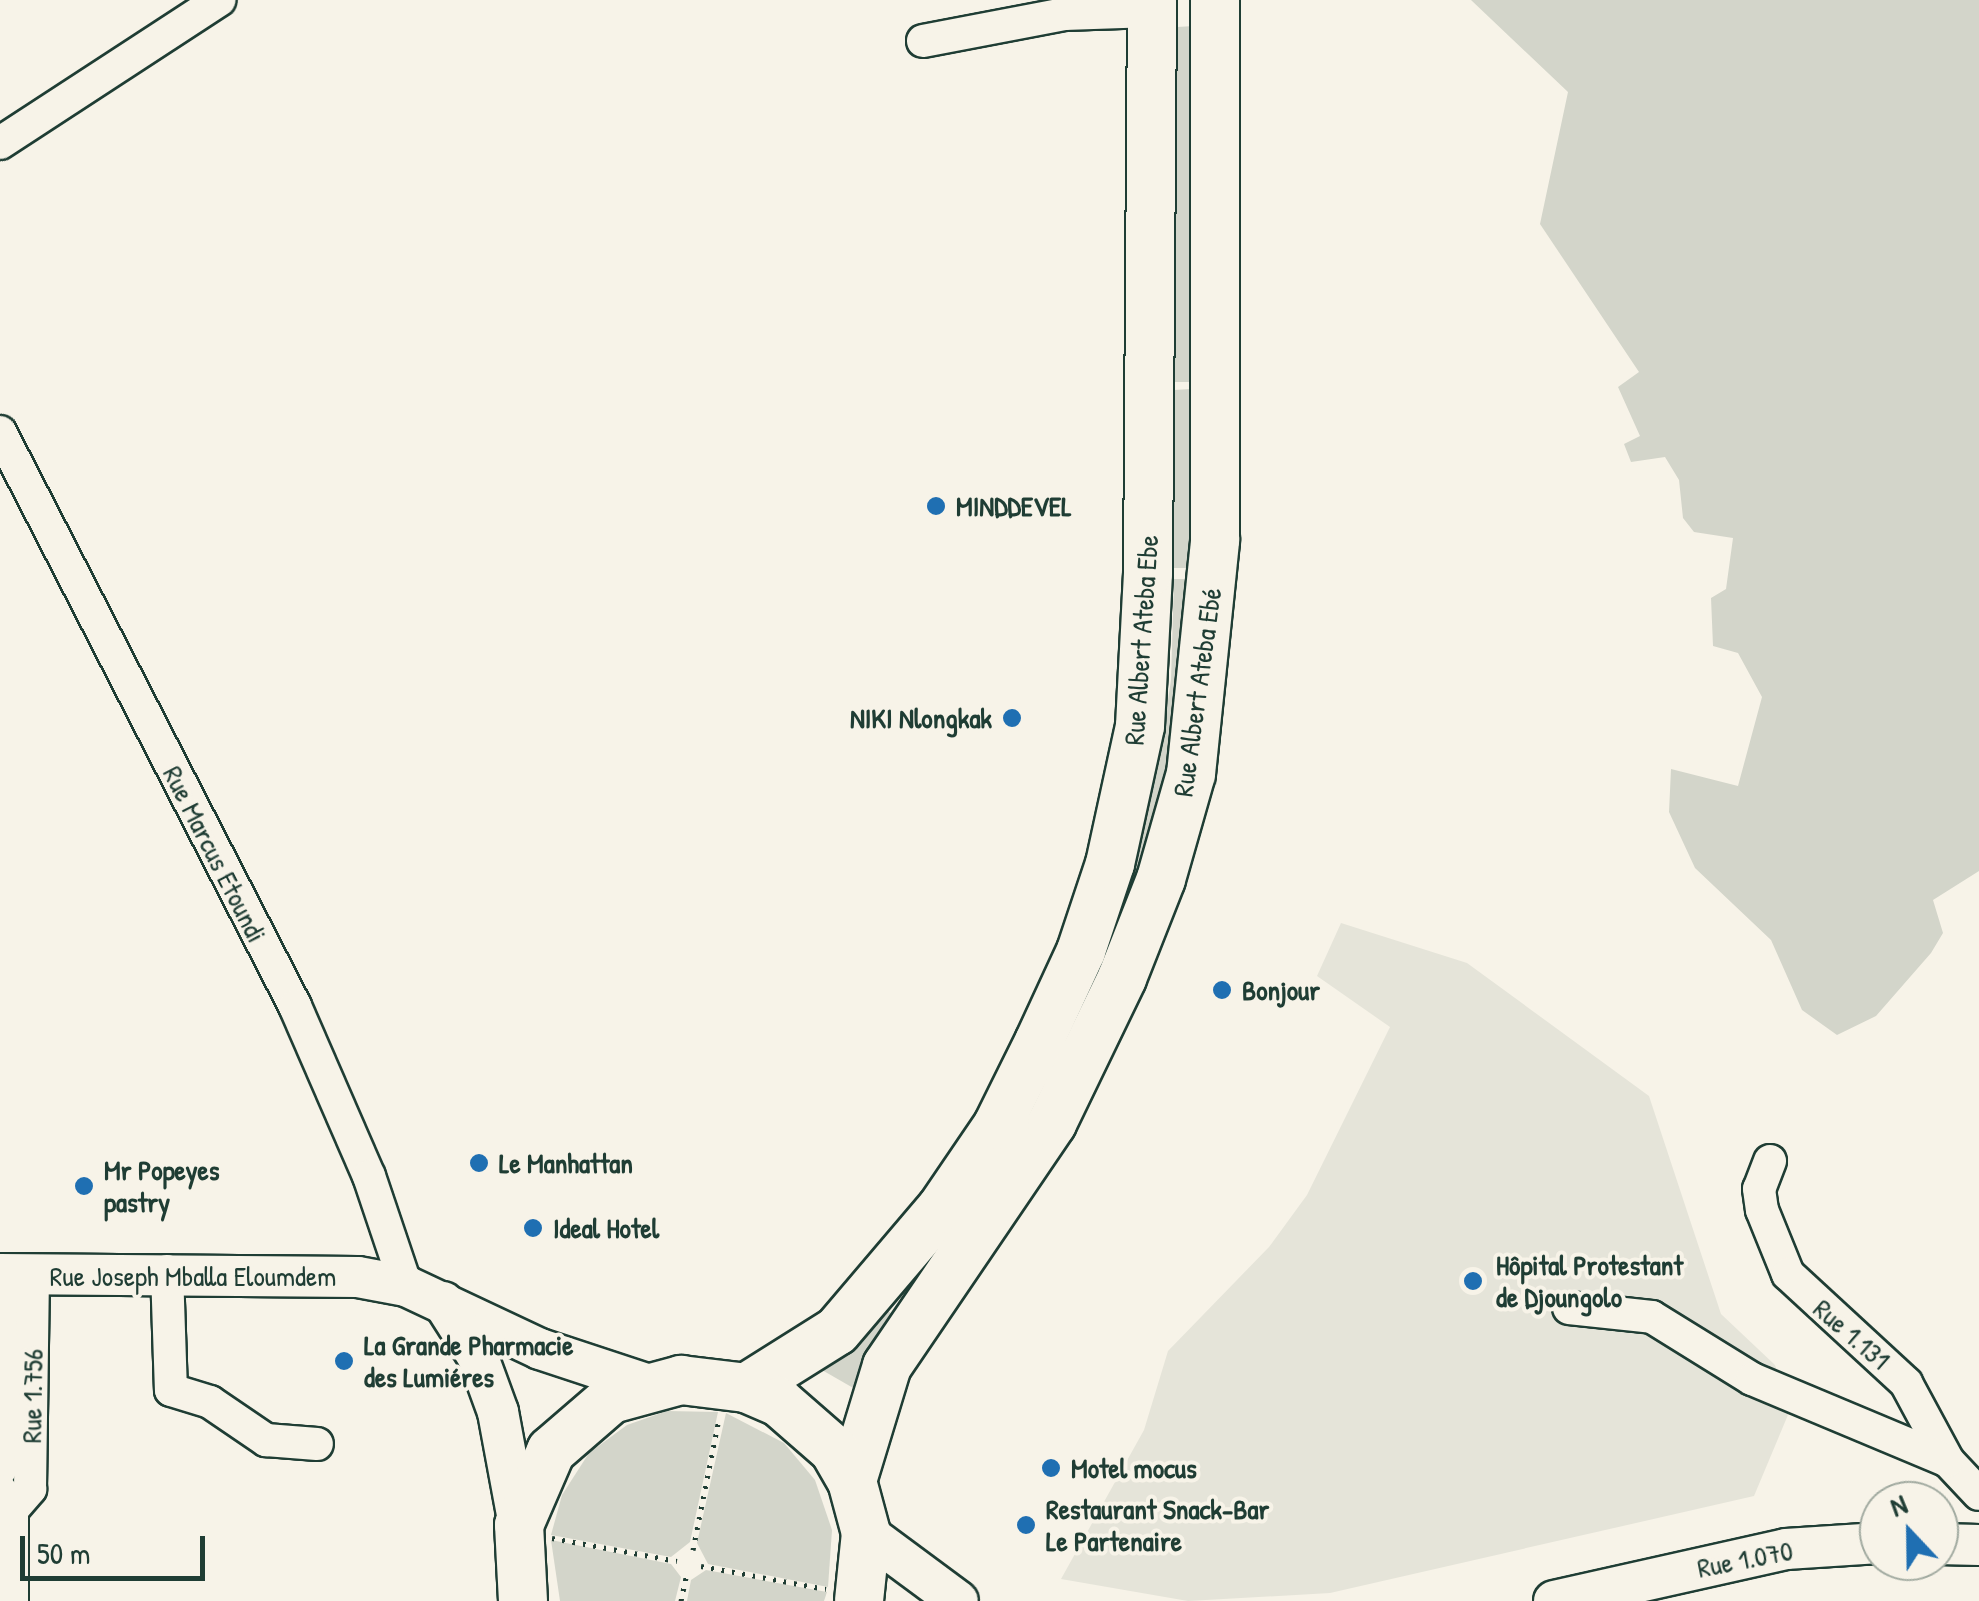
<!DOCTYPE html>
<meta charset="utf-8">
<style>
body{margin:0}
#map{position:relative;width:1979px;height:1601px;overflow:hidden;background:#f7f3e8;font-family:"Patrick Hand",sans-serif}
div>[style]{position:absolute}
.built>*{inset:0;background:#e5e4d9}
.green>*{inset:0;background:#d3d5ca}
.path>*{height:5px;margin-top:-2.5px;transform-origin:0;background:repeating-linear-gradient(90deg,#1f3d34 0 2.5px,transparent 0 10.5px)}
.roads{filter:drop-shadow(2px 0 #1f3d34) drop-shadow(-2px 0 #1f3d34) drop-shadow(0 2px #1f3d34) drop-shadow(0 -2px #1f3d34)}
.minor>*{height:32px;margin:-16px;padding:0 16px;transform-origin:16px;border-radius:16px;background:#f7f3e8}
.major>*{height:40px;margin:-20px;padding:0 20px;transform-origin:20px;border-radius:20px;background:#f7f3e8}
.highway>*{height:48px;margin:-24px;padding:0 24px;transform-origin:24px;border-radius:24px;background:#f7f3e8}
.dots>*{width:28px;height:28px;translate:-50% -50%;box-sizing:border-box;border:5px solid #f7f3e8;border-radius:50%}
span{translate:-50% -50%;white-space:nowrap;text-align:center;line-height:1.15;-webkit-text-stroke:8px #f7f3e8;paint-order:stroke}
.poi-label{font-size:28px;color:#1f3d34;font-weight:700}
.left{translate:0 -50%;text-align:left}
.right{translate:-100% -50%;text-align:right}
.street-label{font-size:28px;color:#1f3d34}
.north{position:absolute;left:1859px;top:1481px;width:100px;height:100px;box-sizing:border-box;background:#f7f3e8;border:2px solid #a1aaa0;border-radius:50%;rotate:338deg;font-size:28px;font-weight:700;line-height:40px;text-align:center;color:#1f3d34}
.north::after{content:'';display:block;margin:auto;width:35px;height:45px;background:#1f6fb2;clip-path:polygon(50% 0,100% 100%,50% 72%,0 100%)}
.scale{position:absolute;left:20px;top:1536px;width:185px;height:45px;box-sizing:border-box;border:5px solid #1f3d34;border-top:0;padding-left:12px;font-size:30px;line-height:35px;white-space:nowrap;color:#1f3d34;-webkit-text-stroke:8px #f7f3e8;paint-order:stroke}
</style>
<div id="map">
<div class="built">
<i style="clip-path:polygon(1341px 923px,1467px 963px,1649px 1096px,1721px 1314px,1775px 1365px,1790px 1410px,1754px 1496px,1330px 1593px,1188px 1601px,1061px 1579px,1144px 1430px,1168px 1351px,1269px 1247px,1307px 1195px,1390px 1027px,1317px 976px)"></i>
</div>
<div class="green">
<i style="clip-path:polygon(1471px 0,1979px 0,1979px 871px,1933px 900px,1943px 933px,1931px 953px,1876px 1016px,1837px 1035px,1802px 1010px,1771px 940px,1695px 868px,1669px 812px,1671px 769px,1738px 786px,1762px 697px,1738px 653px,1713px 646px,1711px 598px,1726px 589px,1733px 538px,1694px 532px,1683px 518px,1679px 480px,1665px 457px,1631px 462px,1624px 444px,1640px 436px,1618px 387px,1639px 372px,1540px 224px,1568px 92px)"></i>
<i style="clip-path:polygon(1194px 26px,1190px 382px,1174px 382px,1177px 27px)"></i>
<i style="clip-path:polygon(1191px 389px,1191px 568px,1174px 568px,1174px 390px)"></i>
<i style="clip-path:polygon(1174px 579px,1191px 579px,1166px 796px,1124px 931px,1113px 927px,1157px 773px,1171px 680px)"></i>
<i style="clip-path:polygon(887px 1310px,898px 1319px,862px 1393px,815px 1366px)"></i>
<i style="clip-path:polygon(667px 1411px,718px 1412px,690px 1542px,671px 1557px,551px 1535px,562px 1495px,589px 1453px,627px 1425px)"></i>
<i style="clip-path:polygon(726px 1413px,784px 1443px,815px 1480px,832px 1530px,828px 1587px,708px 1564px,697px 1543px)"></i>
<i style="clip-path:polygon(551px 1540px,671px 1564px,681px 1577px,675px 1601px,560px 1601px)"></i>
<i style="clip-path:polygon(706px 1570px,827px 1592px,824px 1601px,687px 1601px,691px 1580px)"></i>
</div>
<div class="path">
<i style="left:552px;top:1538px;width:127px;rotate:10.4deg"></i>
<i style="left:693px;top:1550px;width:134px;rotate:-78.8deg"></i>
<i style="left:701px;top:1566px;width:127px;rotate:10.4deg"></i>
<i style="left:681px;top:1601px;width:29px;rotate:-78deg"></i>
</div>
<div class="roads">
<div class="minor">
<i style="left:923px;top:41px;width:144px;rotate:-10.8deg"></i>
<i style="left:1064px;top:14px;width:88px;rotate:-2deg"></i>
<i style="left:0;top:143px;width:262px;rotate:-33.1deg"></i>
<i style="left:0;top:432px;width:645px;rotate:62.8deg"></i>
<i style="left:295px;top:1006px;width:185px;rotate:66.5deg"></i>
<i style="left:369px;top:1176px;width:116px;rotate:71.4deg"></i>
<i style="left:1770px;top:1161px;width:30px;rotate:111deg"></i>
<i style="left:1759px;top:1189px;width:21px;rotate:82deg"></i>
<i style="left:1762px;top:1210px;width:69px;rotate:67.9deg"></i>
<i style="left:1788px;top:1274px;width:161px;rotate:42.7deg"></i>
<i style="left:1906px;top:1383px;width:89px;rotate:61.7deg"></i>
<i style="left:1948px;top:1461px;width:45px;rotate:46.8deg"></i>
<i style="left:167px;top:1271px;width:119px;rotate:88.1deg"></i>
<i style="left:171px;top:1390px;width:41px;rotate:17.1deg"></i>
<i style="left:210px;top:1402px;width:68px;rotate:34.2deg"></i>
<i style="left:266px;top:1440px;width:51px;rotate:4.5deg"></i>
<i style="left:1569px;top:1308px;width:83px;rotate:6.2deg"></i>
<i style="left:1652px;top:1317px;width:118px;rotate:31.8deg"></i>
<i style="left:1752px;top:1379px;width:212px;rotate:22.7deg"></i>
<i style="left:0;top:1470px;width:196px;rotate:-89.4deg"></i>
<i style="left:1px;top:1491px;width:22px;rotate:60deg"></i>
<i style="left:12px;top:1510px;width:91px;rotate:90deg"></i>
<i style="left:12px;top:1510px;width:28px;rotate:-49deg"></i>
<i style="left:30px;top:1489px;width:214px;rotate:-89.2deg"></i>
</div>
<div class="major">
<i style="left:0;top:1274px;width:358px;rotate:0.5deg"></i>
<i style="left:358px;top:1277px;width:49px;rotate:10.6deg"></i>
<i style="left:406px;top:1286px;width:148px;rotate:25.2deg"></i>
<i style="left:540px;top:1349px;width:115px;rotate:18.3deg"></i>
<i style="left:443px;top:1302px;width:65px;rotate:57.5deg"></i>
<i style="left:478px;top:1357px;width:59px;rotate:70deg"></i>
<i style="left:498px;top:1412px;width:115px;rotate:79.5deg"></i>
<i style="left:866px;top:1533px;width:114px;rotate:36.5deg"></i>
<i style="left:1939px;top:1544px;width:40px;rotate:1.4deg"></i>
<i style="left:1554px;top:1601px;width:238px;rotate:-12.6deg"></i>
<i style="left:1786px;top:1549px;width:93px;rotate:-3.7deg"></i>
</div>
<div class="highway">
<i style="left:746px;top:1388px;width:107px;rotate:-32.1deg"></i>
<i style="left:837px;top:1331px;width:160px;rotate:-49.6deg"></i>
<i style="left:941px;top:1209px;width:102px;rotate:-55.8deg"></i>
<i style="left:998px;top:1125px;width:93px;rotate:-63.7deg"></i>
<i style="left:1039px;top:1042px;width:100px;rotate:-65.2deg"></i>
<i style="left:1081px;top:951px;width:92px;rotate:-71.6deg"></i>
<i style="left:1110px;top:864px;width:141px;rotate:-77.7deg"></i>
<i style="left:1140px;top:726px;width:153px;rotate:-87deg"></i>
<i style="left:1148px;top:573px;width:573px;rotate:-89.6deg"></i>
<i style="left:852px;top:1481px;width:120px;rotate:-73.1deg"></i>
<i style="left:887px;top:1366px;width:294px;rotate:-55.8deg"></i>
<i style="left:1052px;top:1123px;width:161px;rotate:-64.2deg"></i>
<i style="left:1122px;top:978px;width:106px;rotate:-68.5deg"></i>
<i style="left:1161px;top:879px;width:109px;rotate:-74.1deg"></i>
<i style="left:1191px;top:774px;width:235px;rotate:-84.1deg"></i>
<i style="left:1215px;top:540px;width:540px;rotate:-90deg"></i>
<i style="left:523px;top:1601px;width:76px;rotate:-93deg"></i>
<i style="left:519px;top:1525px;width:81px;rotate:-66.6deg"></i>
<i style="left:551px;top:1451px;width:79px;rotate:-40.9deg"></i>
<i style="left:611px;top:1399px;width:73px;rotate:-15.2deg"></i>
<i style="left:681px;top:1380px;width:65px;rotate:7deg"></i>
<i style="left:746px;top:1388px;width:36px;rotate:23deg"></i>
<i style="left:779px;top:1402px;width:73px;rotate:41.1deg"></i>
<i style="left:834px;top:1450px;width:36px;rotate:60deg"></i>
<i style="left:852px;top:1481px;width:54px;rotate:74.9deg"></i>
<i style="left:866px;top:1533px;width:68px;rotate:95.9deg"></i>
</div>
</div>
<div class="dots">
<i style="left:936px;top:506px;background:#1f6fb2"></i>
<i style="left:1012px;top:718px;background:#1f6fb2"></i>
<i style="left:1222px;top:990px;background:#1f6fb2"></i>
<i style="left:479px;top:1163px;background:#1f6fb2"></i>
<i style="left:84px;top:1186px;background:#1f6fb2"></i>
<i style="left:533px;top:1228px;background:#1f6fb2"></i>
<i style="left:1473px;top:1281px;background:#1f6fb2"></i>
<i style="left:344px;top:1361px;background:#1f6fb2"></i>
<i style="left:1051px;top:1468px;background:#1f6fb2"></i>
<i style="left:1026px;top:1525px;background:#1f6fb2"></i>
</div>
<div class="poi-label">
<span class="left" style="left:956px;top:506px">MINDDEVEL</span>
<span class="right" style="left:992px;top:718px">NIKI Nlongkak</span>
<span class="left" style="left:1242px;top:990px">Bonjour</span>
<span class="left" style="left:499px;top:1163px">Le Manhattan</span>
<span class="left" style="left:104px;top:1186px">Mr Popeyes<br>pastry</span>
<span class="left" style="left:553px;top:1228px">Ideal Hotel</span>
<span class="left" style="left:1496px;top:1281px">Hôpital Protestant<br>de Djoungolo</span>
<span class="left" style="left:364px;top:1361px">La Grande Pharmacie<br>des Lumiéres</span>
<span class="left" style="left:1071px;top:1468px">Motel mocus</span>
<span class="left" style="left:1046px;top:1525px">Restaurant Snack-Bar<br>Le Partenaire</span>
</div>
<div class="street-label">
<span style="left:1141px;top:640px;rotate:-86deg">Rue Albert Ateba Ebe</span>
<span style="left:1197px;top:692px;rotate:-82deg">Rue Albert Ateba Ebé</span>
<span style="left:215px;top:854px;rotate:63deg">Rue Marcus Etoundi</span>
<span style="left:193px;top:1276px">Rue Joseph Mballa Eloumdem</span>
<span style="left:1852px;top:1334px;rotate:41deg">Rue 1.131</span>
<span style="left:32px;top:1396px;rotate:-89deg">Rue 1.756</span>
<span style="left:1745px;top:1559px;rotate:-11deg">Rue 1.070</span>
</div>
<div class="north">N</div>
<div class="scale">50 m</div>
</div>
